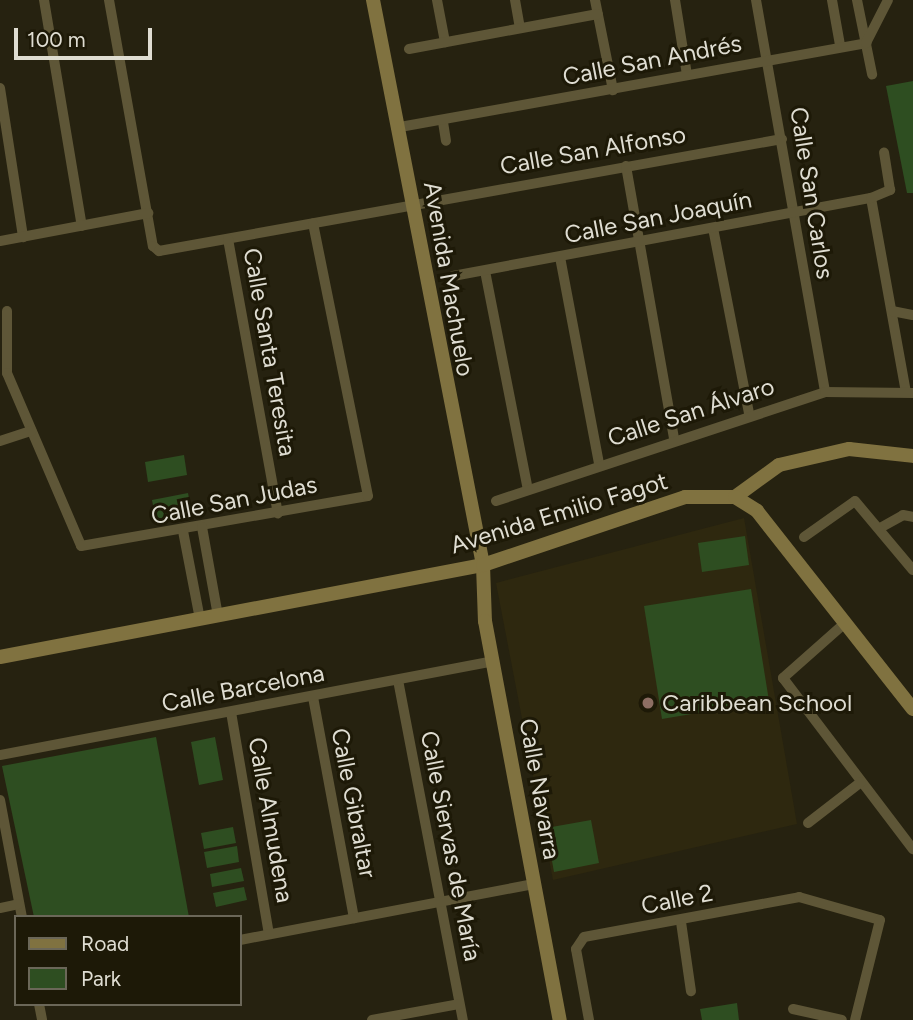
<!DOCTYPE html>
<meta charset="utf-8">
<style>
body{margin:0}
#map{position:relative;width:913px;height:1020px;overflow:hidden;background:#262210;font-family:Figtree,sans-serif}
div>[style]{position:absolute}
.built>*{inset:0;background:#2e280f}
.green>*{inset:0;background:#2e4e21}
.street>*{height:10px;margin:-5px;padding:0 5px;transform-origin:5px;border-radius:5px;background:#5e5637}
.secondary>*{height:14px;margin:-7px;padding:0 7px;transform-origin:7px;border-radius:7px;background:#807240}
.dots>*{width:19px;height:19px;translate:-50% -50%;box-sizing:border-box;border:4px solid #1d1907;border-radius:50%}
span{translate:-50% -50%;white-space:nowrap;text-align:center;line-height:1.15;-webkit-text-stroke:6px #1d1907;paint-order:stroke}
.street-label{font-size:24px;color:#dfddd2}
.poi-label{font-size:24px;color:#dfddd2}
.left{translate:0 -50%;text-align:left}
.legend{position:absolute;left:14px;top:915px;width:228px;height:91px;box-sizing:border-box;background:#1d1907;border:2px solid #6b6758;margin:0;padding:9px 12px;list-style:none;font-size:21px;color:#dfddd2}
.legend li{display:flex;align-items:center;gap:14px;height:35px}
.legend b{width:35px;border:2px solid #6b6758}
.scale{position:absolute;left:14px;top:28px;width:138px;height:32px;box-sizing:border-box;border:4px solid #dfddd2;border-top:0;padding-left:9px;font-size:21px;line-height:24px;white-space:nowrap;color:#dfddd2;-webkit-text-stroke:5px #1d1907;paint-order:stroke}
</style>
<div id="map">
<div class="built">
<i style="clip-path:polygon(744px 518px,797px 824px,553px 880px,496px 583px)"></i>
</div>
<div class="green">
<i style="clip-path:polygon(913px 81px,913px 193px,907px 193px,886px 86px)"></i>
<i style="clip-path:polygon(184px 455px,187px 475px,148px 482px,145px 462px)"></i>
<i style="clip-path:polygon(188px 493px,192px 514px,156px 521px,152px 500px)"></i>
<i style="clip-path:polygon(745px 536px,749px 565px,702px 572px,698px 543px)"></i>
<i style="clip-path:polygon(751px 589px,769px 701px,662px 719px,644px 606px)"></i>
<i style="clip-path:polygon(156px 737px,189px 917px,34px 917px,2px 766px)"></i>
<i style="clip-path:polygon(215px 737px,223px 780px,199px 785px,191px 742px)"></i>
<i style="clip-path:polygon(591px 820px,599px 863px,554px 872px,546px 828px)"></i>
<i style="clip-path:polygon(233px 827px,236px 843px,204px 849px,201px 833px)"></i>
<i style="clip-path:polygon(237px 846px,239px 862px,207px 868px,204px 852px)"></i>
<i style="clip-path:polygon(241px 868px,244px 881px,212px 887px,210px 874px)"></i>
<i style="clip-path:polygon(244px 887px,247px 900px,216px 907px,213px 893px)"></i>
<i style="clip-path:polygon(737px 1003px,739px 1020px,702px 1020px,700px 1009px)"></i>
</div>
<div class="street">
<i style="left:44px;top:0;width:229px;rotate:80.5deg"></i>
<i style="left:109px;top:0;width:250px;rotate:79.9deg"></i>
<i style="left:153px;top:246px;width:8px;rotate:40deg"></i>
<i style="left:159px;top:251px;width:633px;rotate:-10.19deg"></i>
<i style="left:437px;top:0;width:43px;rotate:79.2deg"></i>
<i style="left:515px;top:0;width:27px;rotate:80deg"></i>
<i style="left:595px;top:0;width:92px;rotate:78.7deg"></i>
<i style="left:675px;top:0;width:76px;rotate:80.9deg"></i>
<i style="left:756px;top:0;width:398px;rotate:80deg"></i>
<i style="left:832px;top:0;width:46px;rotate:79.9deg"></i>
<i style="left:857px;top:0;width:76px;rotate:78.5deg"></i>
<i style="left:409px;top:49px;width:192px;rotate:-10.5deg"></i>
<i style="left:0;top:88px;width:151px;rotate:81.2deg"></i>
<i style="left:443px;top:122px;width:19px;rotate:81deg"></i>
<i style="left:400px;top:127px;width:474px;rotate:-10.2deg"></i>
<i style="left:866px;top:43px;width:48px;rotate:-62.9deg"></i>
<i style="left:626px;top:166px;width:276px;rotate:80deg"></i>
<i style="left:871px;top:198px;width:197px;rotate:79.8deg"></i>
<i style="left:713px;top:228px;width:188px;rotate:79deg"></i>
<i style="left:228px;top:239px;width:279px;rotate:79.7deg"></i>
<i style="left:0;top:241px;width:151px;rotate:-10.7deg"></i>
<i style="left:560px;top:257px;width:211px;rotate:79.3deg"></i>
<i style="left:485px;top:271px;width:223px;rotate:78.9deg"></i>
<i style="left:453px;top:276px;width:425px;rotate:-10.6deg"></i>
<i style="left:871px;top:198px;width:21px;rotate:-23deg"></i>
<i style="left:890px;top:190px;width:38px;rotate:-99deg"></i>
<i style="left:7px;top:311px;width:62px;rotate:90deg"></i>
<i style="left:7px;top:373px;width:188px;rotate:66.8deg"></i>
<i style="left:81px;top:546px;width:291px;rotate:-9.9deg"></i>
<i style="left:368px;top:496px;width:278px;rotate:-101.4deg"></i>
<i style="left:892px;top:311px;width:21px;rotate:11deg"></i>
<i style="left:0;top:441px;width:33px;rotate:-18deg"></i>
<i style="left:496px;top:501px;width:347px;rotate:-18.3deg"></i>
<i style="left:825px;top:392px;width:88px;rotate:0.7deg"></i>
<i style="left:202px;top:527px;width:90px;rotate:79.8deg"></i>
<i style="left:880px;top:528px;width:26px;rotate:-29deg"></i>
<i style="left:903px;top:515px;width:10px;rotate:11deg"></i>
<i style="left:183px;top:531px;width:90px;rotate:79.1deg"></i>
<i style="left:804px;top:537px;width:62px;rotate:-35.2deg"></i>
<i style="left:855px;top:501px;width:90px;rotate:50deg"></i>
<i style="left:845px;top:623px;width:83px;rotate:138.4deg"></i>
<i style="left:783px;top:678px;width:215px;rotate:52.8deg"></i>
<i style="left:398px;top:680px;width:346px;rotate:79.2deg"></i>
<i style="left:313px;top:697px;width:225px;rotate:79.5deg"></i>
<i style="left:231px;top:712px;width:225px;rotate:80.3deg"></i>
<i style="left:0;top:755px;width:503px;rotate:-10.77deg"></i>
<i style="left:0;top:800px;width:119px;rotate:79.4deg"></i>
<i style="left:808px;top:823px;width:67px;rotate:-37.7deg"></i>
<i style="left:0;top:908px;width:19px;rotate:-12deg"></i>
<i style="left:681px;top:922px;width:70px;rotate:81.8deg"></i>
<i style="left:240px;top:940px;width:299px;rotate:-10.8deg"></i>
<i style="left:39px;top:1004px;width:16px;rotate:79deg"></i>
<i style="left:793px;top:1009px;width:50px;rotate:12.7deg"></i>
<i style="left:372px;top:1020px;width:88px;rotate:-10.4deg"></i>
<i style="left:589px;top:1020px;width:72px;rotate:-100.4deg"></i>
<i style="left:576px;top:949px;width:14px;rotate:-56deg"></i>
<i style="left:584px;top:937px;width:219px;rotate:-10.5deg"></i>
<i style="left:799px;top:897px;width:84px;rotate:15.9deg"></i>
<i style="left:880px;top:920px;width:103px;rotate:104deg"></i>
</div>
<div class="secondary">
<i style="left:373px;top:0;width:576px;rotate:78.98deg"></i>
<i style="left:483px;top:565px;width:56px;rotate:88deg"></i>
<i style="left:485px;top:621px;width:406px;rotate:79.4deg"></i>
<i style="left:735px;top:497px;width:54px;rotate:-36deg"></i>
<i style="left:779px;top:465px;width:72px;rotate:-12.9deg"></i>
<i style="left:849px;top:449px;width:64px;rotate:6.2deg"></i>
<i style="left:0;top:657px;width:492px;rotate:-10.8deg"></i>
<i style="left:483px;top:565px;width:213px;rotate:-18.6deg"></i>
<i style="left:685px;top:497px;width:50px"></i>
<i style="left:735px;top:497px;width:26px;rotate:32deg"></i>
<i style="left:757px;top:511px;width:252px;rotate:51.8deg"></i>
</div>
<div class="dots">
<i style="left:648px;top:703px;background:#8d6e63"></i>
</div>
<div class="street-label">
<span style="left:652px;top:60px;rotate:-11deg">Calle San Andrés</span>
<span style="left:593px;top:150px;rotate:-10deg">Calle San Alfonso</span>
<span style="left:812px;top:193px;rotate:81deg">Calle San Carlos</span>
<span style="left:658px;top:217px;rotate:-11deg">Calle San Joaquín</span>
<span style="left:449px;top:279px;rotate:80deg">Avenida Machuelo</span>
<span style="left:270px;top:352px;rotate:80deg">Calle Santa Teresita</span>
<span style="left:691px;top:412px;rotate:-18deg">Calle San Álvaro</span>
<span style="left:234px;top:500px;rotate:-11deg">Calle San Judas</span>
<span style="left:559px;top:513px;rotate:-17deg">Avenida Emilio Fagot</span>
<span style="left:243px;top:688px;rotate:-11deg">Calle Barcelona</span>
<span style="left:540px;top:789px;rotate:80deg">Calle Navarra</span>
<span style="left:354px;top:803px;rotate:79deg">Calle Gibraltar</span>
<span style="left:271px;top:820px;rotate:80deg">Calle Almudena</span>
<span style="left:451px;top:846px;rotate:79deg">Calle Siervas de María</span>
<span style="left:677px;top:899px;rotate:-11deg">Calle 2</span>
</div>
<div class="poi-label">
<span class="left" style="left:662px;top:703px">Caribbean School</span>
</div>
<ul class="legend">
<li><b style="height:9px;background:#807240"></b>Road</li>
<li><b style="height:19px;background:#2e4e21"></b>Park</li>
</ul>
<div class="scale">100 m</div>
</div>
